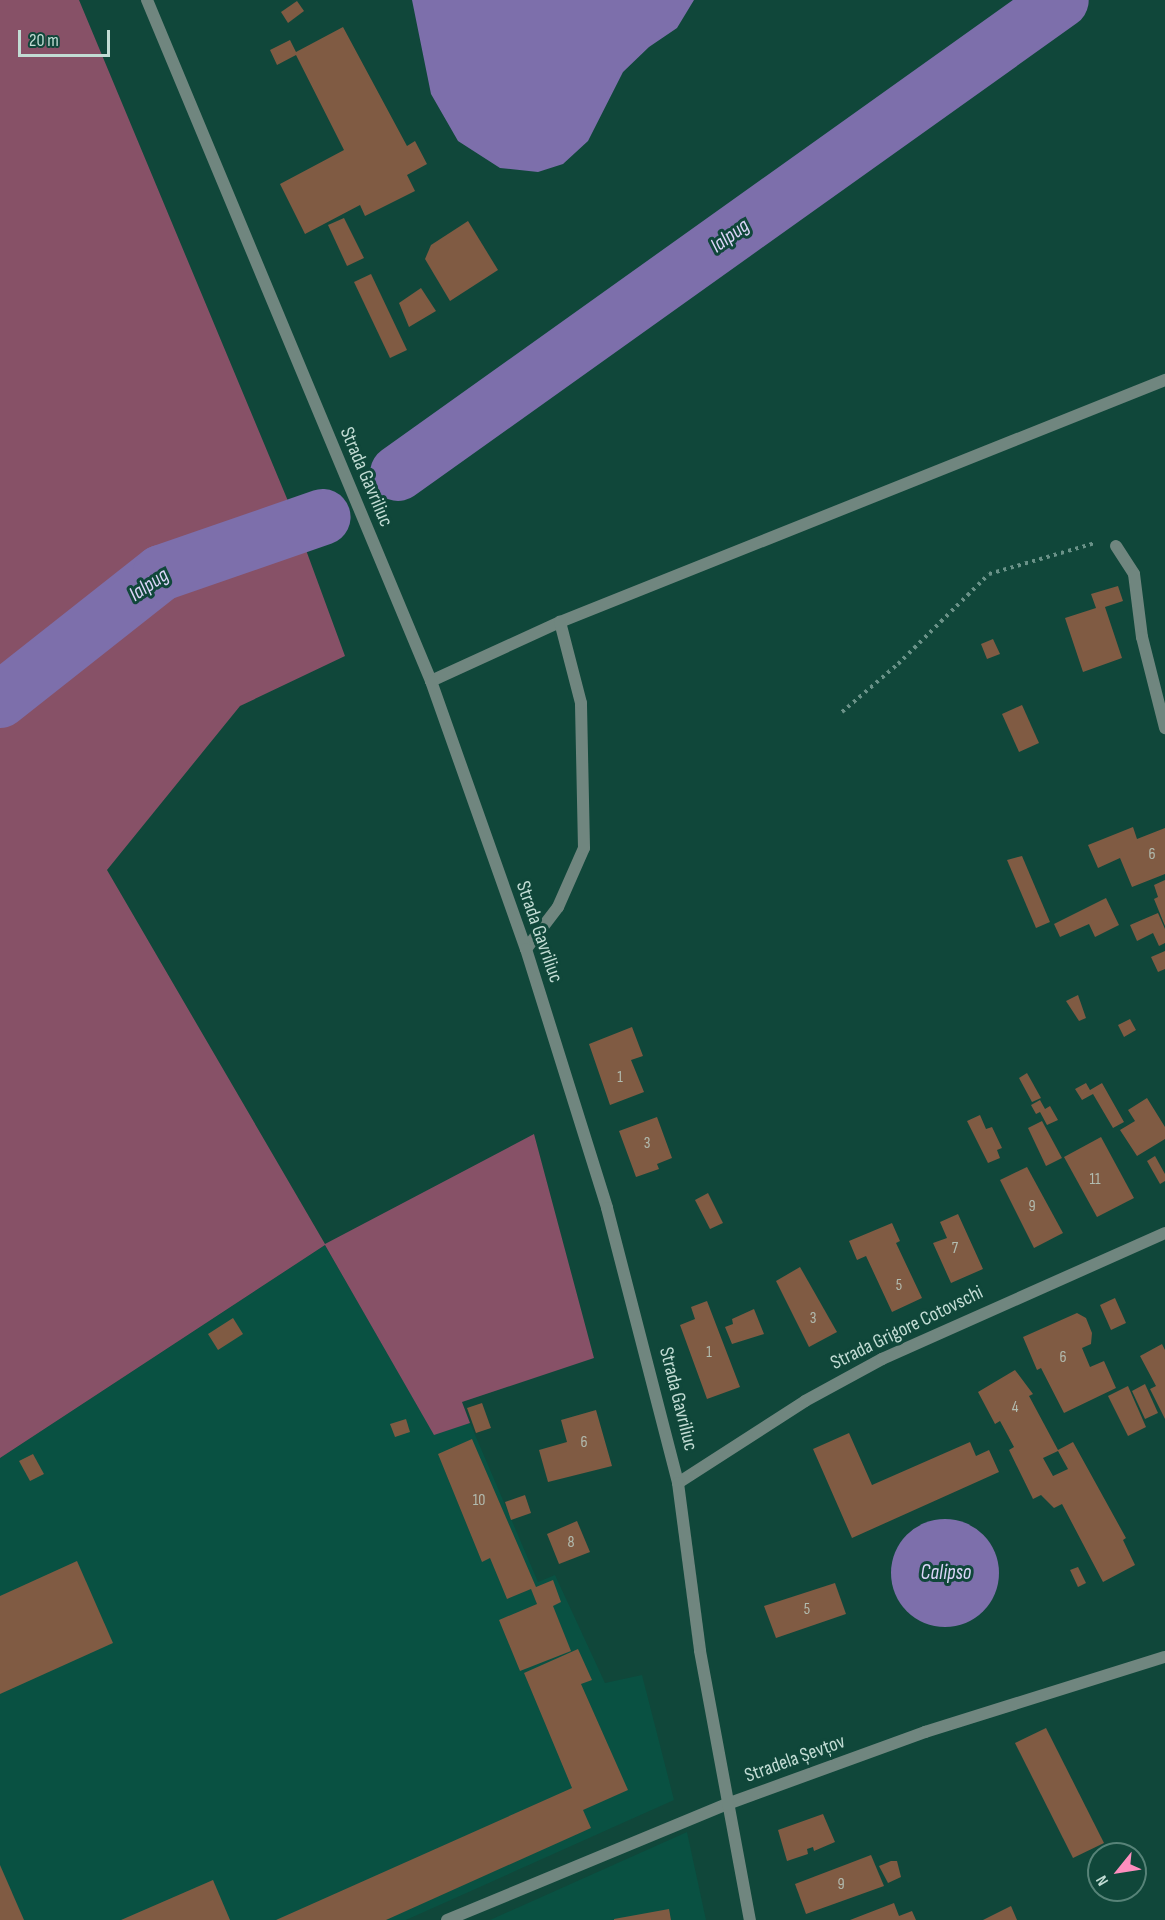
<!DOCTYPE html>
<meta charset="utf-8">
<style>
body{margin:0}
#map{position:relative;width:1165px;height:1920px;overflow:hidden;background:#10473a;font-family:"Sofia Sans Condensed",sans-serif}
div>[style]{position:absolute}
.built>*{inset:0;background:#095142}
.green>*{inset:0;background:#875167}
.water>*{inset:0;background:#7d6fab}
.round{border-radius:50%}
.river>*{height:56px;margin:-28px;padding:0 28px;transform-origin:28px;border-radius:28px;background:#7d6fab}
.building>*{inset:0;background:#805b43}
.path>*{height:4px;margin-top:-2px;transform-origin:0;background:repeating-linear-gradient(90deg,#6a9288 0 3px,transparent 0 7.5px)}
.service>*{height:12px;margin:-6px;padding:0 6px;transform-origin:6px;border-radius:6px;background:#70867f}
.minor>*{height:12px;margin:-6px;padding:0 6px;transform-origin:6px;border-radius:6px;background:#70867f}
.tertiary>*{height:12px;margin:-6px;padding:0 6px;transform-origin:6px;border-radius:6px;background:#70867f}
span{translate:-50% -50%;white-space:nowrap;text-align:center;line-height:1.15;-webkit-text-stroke:6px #10473a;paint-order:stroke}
.number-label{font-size:16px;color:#b2bcb0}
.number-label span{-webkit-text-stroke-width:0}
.street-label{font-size:20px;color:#c2dcd4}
.water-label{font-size:21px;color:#dbd5f8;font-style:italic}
.north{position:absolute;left:1087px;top:1842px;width:60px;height:60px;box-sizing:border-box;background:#10473a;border:2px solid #578378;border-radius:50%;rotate:240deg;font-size:16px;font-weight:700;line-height:24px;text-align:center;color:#c2dcd4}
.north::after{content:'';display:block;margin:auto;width:21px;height:27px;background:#fe8ebe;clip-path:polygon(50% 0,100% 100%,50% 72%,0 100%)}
.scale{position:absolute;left:18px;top:30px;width:92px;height:27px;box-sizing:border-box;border:3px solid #c2dcd4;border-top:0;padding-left:8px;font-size:18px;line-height:21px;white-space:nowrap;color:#c2dcd4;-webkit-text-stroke:4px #10473a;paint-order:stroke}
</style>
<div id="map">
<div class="built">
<i style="clip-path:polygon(325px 1245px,434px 1434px,470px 1423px,538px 1582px,555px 1575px,605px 1683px,642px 1675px,674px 1800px,406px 1920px,0 1920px,0 1458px)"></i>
<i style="clip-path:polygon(687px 1832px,706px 1920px,490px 1920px)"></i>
</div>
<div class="green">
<i style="clip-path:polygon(0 0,79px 0,288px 501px,345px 656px,240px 706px,107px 870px,325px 1244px,534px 1134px,594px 1358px,462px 1402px,470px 1423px,434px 1435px,325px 1245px,0 1458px)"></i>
</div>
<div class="water">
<i style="clip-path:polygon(412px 0,694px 0,677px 28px,649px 47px,623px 72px,588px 141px,563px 164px,538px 172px,500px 168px,458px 141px,431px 94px)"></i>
<i class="round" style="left:891px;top:1519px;width:108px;height:108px"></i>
</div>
<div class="river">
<i style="left:398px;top:473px;width:814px;rotate:-35.5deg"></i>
<i style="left:0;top:700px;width:205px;rotate:-38.3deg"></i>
<i style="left:161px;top:573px;width:171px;rotate:-19.1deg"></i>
</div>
<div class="building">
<i style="clip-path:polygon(297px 1px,304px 11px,288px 23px,281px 12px)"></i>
<i style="clip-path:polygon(343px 27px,407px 146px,415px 141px,427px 164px,407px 175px,415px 191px,365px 216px,360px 205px,305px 234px,280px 184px,344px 150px,296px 55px,277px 65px,270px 50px,290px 40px,296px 52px)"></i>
<i style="clip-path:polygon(344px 218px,364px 258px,347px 266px,328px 225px)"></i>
<i style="clip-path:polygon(468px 221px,498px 270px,450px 301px,425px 259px,431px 245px)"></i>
<i style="clip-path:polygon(371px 274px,407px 350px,390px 358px,354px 282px)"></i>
<i style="clip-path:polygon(421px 288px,436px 311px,409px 327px,399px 303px)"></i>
<i style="clip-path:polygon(1118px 586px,1123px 601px,1105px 607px,1122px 658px,1083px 672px,1065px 618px,1096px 608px,1091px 594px)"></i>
<i style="clip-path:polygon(993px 639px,1000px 654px,987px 659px,981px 644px)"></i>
<i style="clip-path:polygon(1022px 705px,1039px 743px,1019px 752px,1002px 714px)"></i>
<i style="clip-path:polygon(1133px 827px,1137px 839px,1165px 828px,1165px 874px,1132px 887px,1120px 858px,1098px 868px,1088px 845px)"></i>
<i style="clip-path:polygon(1022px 856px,1050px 922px,1036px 928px,1007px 860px)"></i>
<i style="clip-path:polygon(1165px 880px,1165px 926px,1154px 899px,1158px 897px,1154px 885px)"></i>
<i style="clip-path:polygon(1106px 898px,1119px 925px,1095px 937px,1089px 924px,1060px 937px,1054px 924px)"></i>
<i style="clip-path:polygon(1158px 913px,1165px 929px,1165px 943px,1159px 946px,1153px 933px,1137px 941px,1130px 925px)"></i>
<i style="clip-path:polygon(1165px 951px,1165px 969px,1158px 972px,1151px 957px)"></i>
<i style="clip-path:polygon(1078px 995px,1086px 1018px,1079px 1021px,1066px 1001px)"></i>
<i style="clip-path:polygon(1130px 1019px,1136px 1030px,1124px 1037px,1118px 1025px)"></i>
<i style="clip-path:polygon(632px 1027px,643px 1056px,631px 1060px,644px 1092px,610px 1105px,589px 1044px)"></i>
<i style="clip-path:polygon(1027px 1073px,1041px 1098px,1032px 1102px,1019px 1078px)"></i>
<i style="clip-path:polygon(1086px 1083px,1090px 1090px,1102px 1083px,1124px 1122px,1113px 1128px,1093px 1094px,1082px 1100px,1075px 1089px)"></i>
<i style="clip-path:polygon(1147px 1098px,1165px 1127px,1165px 1139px,1137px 1156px,1120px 1130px,1135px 1121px,1128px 1110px)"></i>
<i style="clip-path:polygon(1040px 1100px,1045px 1109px,1050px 1106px,1058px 1120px,1047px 1125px,1040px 1112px,1036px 1114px,1031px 1105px)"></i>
<i style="clip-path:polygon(980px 1115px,986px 1129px,992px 1127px,1002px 1148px,997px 1150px,1000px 1158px,988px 1163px,967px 1121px)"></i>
<i style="clip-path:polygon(657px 1117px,672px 1158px,657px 1164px,659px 1169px,636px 1177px,619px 1131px)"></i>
<i style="clip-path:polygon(1042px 1121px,1062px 1158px,1046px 1166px,1028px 1128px)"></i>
<i style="clip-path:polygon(1101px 1137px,1134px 1198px,1097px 1217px,1064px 1157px)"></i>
<i style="clip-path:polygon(1155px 1156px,1165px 1174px,1165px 1181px,1160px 1184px,1147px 1161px)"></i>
<i style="clip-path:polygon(1027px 1167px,1063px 1233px,1034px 1248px,1000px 1180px)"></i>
<i style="clip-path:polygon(708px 1193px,723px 1223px,710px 1229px,695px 1200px)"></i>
<i style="clip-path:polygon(958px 1214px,983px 1269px,951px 1283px,933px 1243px,947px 1238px,940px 1222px)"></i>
<i style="clip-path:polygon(892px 1223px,900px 1241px,896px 1243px,922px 1298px,892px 1312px,866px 1256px,857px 1260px,849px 1241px)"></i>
<i style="clip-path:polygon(800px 1267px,837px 1332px,809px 1347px,776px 1281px)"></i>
<i style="clip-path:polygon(1115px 1298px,1126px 1323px,1111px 1330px,1100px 1305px)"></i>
<i style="clip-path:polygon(707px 1301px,740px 1387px,707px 1399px,680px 1325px,695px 1319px,691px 1307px)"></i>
<i style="clip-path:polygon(754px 1309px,764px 1334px,732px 1344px,725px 1327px,733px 1324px,732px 1319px)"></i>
<i style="clip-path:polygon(1077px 1313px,1086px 1318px,1092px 1333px,1091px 1344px,1082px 1348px,1090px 1367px,1104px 1361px,1116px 1388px,1064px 1413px,1041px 1368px,1037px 1370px,1023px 1337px)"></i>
<i style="clip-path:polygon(233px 1318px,243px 1334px,218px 1350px,208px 1334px)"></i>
<i style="clip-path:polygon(1162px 1344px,1165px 1350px,1165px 1419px,1150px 1389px,1156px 1386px,1140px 1356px)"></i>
<i style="clip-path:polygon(evenodd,1015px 1370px,1033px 1394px,1029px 1396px,1058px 1450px,1073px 1442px,1126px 1538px,1123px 1540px,1135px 1565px,1103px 1582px,1062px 1504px,1054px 1508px,1041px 1495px,1033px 1499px,1009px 1450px,1014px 1447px,1000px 1421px,995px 1424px,978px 1392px,1015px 1370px,1058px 1451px,1068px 1469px,1053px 1476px,1043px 1458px,1058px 1451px)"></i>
<i style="clip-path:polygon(1145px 1384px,1158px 1413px,1145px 1419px,1132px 1391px)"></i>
<i style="clip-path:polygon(1128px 1386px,1146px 1427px,1128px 1436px,1108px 1396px)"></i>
<i style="clip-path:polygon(482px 1403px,491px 1428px,476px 1433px,467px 1408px)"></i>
<i style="clip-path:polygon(596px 1410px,612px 1466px,548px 1482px,539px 1450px,567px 1442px,561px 1420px)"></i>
<i style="clip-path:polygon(406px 1419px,410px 1432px,395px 1437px,390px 1424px)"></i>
<i style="clip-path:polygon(849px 1433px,872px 1485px,970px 1442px,976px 1456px,989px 1450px,999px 1472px,852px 1538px,813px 1449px)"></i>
<i style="clip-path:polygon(472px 1439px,536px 1587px,553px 1580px,561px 1602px,553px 1606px,571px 1651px,520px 1671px,499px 1620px,537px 1604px,531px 1589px,507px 1599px,490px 1558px,482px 1562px,438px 1454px)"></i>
<i style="clip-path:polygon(33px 1454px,44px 1474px,30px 1481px,19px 1461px)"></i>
<i style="clip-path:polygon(525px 1495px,531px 1513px,511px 1520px,505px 1502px)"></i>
<i style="clip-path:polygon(577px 1521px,590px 1552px,559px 1564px,547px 1534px)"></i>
<i style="clip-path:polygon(77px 1561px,113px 1643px,0 1694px,0 1596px)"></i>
<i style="clip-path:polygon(1078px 1567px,1086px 1583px,1078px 1587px,1070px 1570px)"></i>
<i style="clip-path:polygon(835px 1583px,846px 1614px,776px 1638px,764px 1606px)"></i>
<i style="clip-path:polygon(578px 1649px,592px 1680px,581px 1684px,628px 1790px,583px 1810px,591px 1828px,386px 1920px,276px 1920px,572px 1788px,524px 1673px)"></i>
<i style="clip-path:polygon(1046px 1728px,1104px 1843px,1073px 1858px,1015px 1743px)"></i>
<i style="clip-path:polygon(823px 1814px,835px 1842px,814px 1851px,813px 1847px,807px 1849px,808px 1854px,787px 1861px,778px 1830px)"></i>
<i style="clip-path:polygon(871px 1855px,884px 1886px,806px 1914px,795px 1884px)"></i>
<i style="clip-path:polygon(891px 1861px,897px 1861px,901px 1877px,888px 1883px,879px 1866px)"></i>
<i style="clip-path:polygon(0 1865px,24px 1920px,0 1920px)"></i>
<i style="clip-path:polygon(213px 1880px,230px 1920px,121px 1920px)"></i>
<i style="clip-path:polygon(894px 1903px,899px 1916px,912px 1911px,916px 1920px,850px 1920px)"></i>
<i style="clip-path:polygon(1011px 1906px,1017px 1920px,983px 1920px)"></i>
<i style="clip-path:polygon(669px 1909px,671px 1920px,614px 1920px,614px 1919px)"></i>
</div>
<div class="path">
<i style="left:842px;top:712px;width:74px;rotate:-40.6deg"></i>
<i style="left:898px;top:664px;width:128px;rotate:-44.7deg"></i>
<i style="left:989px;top:574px;width:110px;rotate:-16.3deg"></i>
</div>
<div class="service">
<i style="left:431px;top:681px;width:142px;rotate:-24.6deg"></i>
<i style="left:560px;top:622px;width:652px;rotate:-21.8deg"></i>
<i style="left:526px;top:949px;width:53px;rotate:-52.7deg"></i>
<i style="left:558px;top:907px;width:64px;rotate:-66.2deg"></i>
<i style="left:584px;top:848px;width:145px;rotate:-91.2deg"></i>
<i style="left:581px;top:703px;width:84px;rotate:-104.5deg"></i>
</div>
<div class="minor">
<i style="left:1116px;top:546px;width:33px;rotate:57deg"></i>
<i style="left:1134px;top:574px;width:64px;rotate:82.8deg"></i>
<i style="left:1142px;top:637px;width:94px;rotate:75.8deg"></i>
<i style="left:678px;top:1483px;width:151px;rotate:-32.8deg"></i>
<i style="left:805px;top:1401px;width:88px;rotate:-28.6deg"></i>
<i style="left:882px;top:1359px;width:310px;rotate:-24deg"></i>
<i style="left:447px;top:1920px;width:306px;rotate:-22.5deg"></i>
<i style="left:730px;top:1803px;width:208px;rotate:-20deg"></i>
<i style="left:925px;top:1732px;width:251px;rotate:-17.4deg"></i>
</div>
<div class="tertiary">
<i style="left:147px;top:0;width:738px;rotate:67.36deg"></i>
<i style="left:431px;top:681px;width:284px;rotate:70.5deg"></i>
<i style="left:526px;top:949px;width:271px;rotate:72.6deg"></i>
<i style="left:607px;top:1208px;width:284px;rotate:75.5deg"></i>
<i style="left:678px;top:1483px;width:169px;rotate:82.5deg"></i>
<i style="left:700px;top:1651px;width:274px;rotate:79.5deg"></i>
</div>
<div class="number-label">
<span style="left:1152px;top:855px">6</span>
<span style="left:620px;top:1078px">1</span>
<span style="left:647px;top:1144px">3</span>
<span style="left:1095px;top:1180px">11</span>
<span style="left:1032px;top:1207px">9</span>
<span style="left:955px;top:1249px">7</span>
<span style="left:899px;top:1286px">5</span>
<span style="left:813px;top:1319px">3</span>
<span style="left:709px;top:1353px">1</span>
<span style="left:1063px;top:1358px">6</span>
<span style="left:1015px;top:1408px">4</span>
<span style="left:584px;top:1443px">6</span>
<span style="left:479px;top:1501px">10</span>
<span style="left:571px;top:1543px">8</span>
<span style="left:807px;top:1610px">5</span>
<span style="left:841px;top:1885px">9</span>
</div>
<div class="street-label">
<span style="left:366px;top:477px;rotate:67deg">Strada Gavriliuc</span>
<span style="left:539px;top:932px;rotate:71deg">Strada Gavriliuc</span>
<span style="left:907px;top:1328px;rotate:-26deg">Strada Grigore Cotovschi</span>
<span style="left:678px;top:1399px;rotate:76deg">Strada Gavriliuc</span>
<span style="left:795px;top:1759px;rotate:-20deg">Stradela Șevțov</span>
</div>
<div class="water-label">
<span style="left:730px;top:236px;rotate:-36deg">Ialpug</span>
<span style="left:149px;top:585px;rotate:-34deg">Ialpug</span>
<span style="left:946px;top:1573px">Calipso</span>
</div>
<div class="north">N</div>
<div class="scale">20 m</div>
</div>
